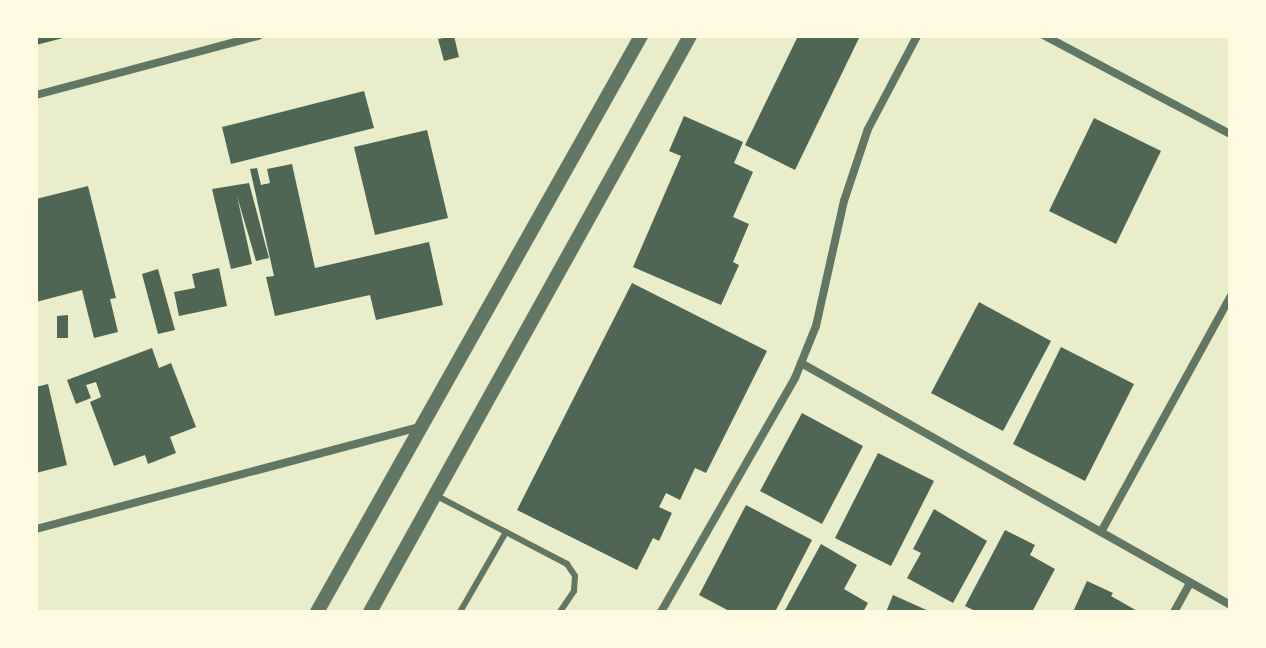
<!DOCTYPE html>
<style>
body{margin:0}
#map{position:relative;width:1266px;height:648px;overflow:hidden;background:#e9edc9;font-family:"Golos Text",sans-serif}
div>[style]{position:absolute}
.building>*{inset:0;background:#4f6655}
.service>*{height:6px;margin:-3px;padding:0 3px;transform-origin:3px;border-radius:3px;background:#617663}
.minor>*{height:8px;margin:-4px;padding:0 4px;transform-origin:4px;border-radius:4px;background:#617663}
.tertiary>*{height:14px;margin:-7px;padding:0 7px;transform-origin:7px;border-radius:7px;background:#617663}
span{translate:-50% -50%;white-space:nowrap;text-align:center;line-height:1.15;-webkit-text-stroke:7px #fefae0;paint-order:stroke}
.frame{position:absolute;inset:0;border:38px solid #fefae0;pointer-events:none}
</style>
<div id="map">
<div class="building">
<i style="clip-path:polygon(36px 36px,67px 36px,67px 37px,36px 45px)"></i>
<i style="clip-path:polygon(454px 36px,459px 57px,444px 61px,438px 39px)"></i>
<i style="clip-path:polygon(798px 36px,860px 36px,795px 170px,745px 145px)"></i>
<i style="clip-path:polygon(364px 91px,374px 128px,231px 164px,222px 127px)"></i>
<i style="clip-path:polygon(684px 116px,743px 142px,734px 163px,753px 172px,733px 217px,749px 224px,733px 262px,739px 265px,721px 305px,633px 267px,681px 156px,669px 151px)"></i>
<i style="clip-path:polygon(1094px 118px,1161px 151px,1116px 244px,1049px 211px)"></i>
<i style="clip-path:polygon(427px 130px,448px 218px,375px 235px,354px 147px)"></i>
<i style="clip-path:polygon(292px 164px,315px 268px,429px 242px,443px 305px,376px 320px,370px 295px,275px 316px,266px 277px,274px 276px,250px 169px,257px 168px,261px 185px,270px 183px,267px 169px)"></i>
<i style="clip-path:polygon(249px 183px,269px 258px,256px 261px,237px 196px,252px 264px,231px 269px,212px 189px)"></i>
<i style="clip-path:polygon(88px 186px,116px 298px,110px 299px,118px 332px,94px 338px,82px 290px,36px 302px,36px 199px)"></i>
<i style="clip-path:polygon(219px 268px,227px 306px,179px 316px,174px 292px,195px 288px,192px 274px)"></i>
<i style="clip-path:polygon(158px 269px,175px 330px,158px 334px,142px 274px)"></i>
<i style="clip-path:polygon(632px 283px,767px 351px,706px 473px,695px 468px,680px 500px,666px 493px,659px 507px,672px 513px,659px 541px,653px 538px,637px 570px,517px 510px)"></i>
<i style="clip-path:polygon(979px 302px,1051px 341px,1003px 431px,931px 393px)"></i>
<i style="clip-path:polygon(68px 315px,68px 338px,57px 338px,57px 316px)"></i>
<i style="clip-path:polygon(1061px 347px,1134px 384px,1085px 481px,1013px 444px)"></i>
<i style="clip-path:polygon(152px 348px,159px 368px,171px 363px,196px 427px,170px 437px,176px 453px,148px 464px,145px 455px,114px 466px,90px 402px,101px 397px,96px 382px,86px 385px,91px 398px,76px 404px,67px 380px)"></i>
<i style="clip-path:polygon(48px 384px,67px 465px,36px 473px,36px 387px)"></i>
<i style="clip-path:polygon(802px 413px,863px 446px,822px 524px,760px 491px)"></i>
<i style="clip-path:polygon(878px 453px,934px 481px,891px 566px,835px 538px)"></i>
<i style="clip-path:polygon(746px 505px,812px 540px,775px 612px,731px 612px,699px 595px)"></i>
<i style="clip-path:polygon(934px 509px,987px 541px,953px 603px,907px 578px,921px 553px,913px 549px)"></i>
<i style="clip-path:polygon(1005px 530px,1035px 545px,1030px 555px,1055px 569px,1032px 612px,977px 612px,965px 606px)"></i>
<i style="clip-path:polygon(821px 544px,857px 565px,844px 589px,868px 603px,863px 612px,784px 612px)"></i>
<i style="clip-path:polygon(1087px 581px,1113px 593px,1111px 596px,1139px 612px,1073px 612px)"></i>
<i style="clip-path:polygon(893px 595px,931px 612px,886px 612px)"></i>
</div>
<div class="service">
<i style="left:435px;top:495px;width:149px;rotate:27.6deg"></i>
<i style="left:567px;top:564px;width:14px;rotate:56deg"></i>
<i style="left:575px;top:576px;width:15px;rotate:94deg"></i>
<i style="left:574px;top:591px;width:25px;rotate:124deg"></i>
<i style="left:460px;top:612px;width:92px;rotate:-60.1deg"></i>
</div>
<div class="minor">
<i style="left:1045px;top:36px;width:209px;rotate:27.9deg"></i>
<i style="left:36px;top:95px;width:230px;rotate:-14.9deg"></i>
<i style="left:801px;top:363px;width:493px;rotate:29.4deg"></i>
<i style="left:36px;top:529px;width:400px;rotate:-14.9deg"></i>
<i style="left:1101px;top:532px;width:268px;rotate:-61.2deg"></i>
<i style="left:661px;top:612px;width:270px;rotate:-60.2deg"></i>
<i style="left:795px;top:378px;width:56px;rotate:-68deg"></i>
<i style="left:816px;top:326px;width:128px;rotate:-77.4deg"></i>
<i style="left:844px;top:201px;width:76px;rotate:-71.6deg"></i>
<i style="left:868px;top:129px;width:105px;rotate:-62.2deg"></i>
<i style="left:1174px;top:612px;width:33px;rotate:-61deg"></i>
</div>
<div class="tertiary">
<i style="left:317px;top:612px;width:661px;rotate:-60.64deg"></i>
<i style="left:370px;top:612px;width:659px;rotate:-60.95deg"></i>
</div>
<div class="frame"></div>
</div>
